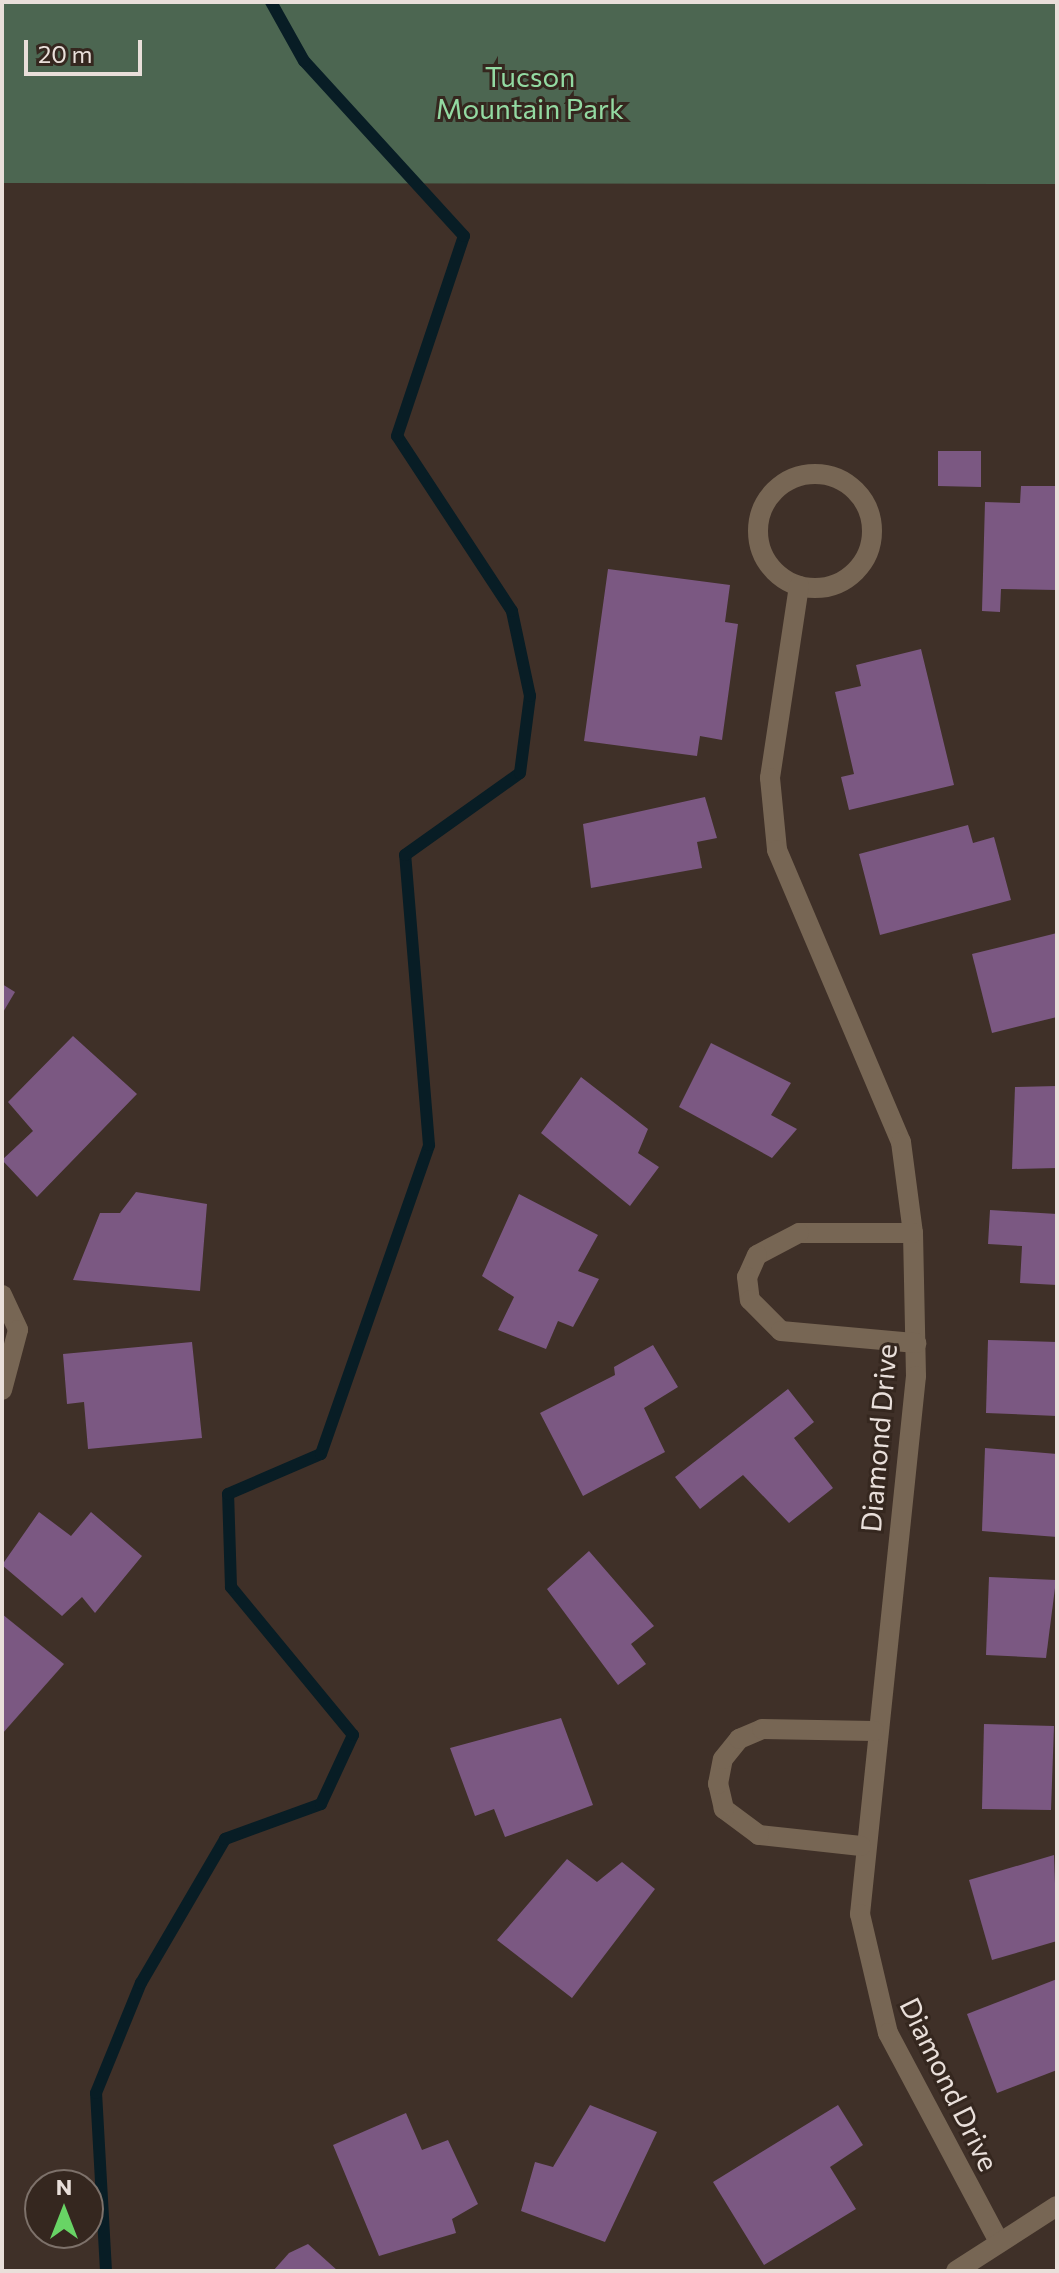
<!DOCTYPE html>
<style>
body{margin:0}
#map{position:relative;width:1059px;height:2273px;overflow:hidden;background:#3f3028;font-family:Commissioner,sans-serif}
div>[style]{position:absolute}
.green>*{inset:0;background:#4c6651}
.stream>*{height:12px;margin:-6px;padding:0 6px;transform-origin:6px;border-radius:6px;background:#081d25}
.building>*{inset:0;background:#7b5882}
.minor>*{height:20px;margin:-10px;padding:0 10px;transform-origin:10px;border-radius:10px;background:#776654}
.minor>.ring{margin:-10px;padding:0;box-sizing:content-box;background:none;border:20px solid #776654;border-radius:50%}
span{translate:-50% -50%;white-space:nowrap;text-align:center;line-height:1.15;-webkit-text-stroke:6px #35271f;paint-order:stroke}
.park-label{font-size:28px;color:#93daa2}
.street-label{font-size:28px;color:#e9dfda}
.frame{position:absolute;inset:0;border:4px solid #e9dfda;pointer-events:none}
.north{position:absolute;left:24px;top:2169px;width:80px;height:80px;box-sizing:border-box;background:#35271f;border:2px solid #7d716a;border-radius:50%;rotate:0deg;font-size:22px;font-weight:700;line-height:32px;text-align:center;color:#e9dfda}
.north::after{content:'';display:block;margin:auto;width:28px;height:36px;background:#68d465;clip-path:polygon(50% 0,100% 100%,50% 72%,0 100%)}
.scale{position:absolute;left:24px;top:40px;width:118px;height:36px;box-sizing:border-box;border:4px solid #e9dfda;border-top:0;padding-left:10px;font-size:24px;line-height:28px;white-space:nowrap;color:#e9dfda;-webkit-text-stroke:6px #35271f;paint-order:stroke}
</style>
<div id="map">
<div class="green">
<i style="clip-path:polygon(2px 2px,1057px 2px,1057px 184px,2px 183px)"></i>
</div>
<div class="stream">
<i style="left:106px;top:2271px;width:178px;rotate:-93.2deg"></i>
<i style="left:96px;top:2093px;width:119px;rotate:-67.8deg"></i>
<i style="left:141px;top:1983px;width:167px;rotate:-59.7deg"></i>
<i style="left:225px;top:1839px;width:102px;rotate:-20deg"></i>
<i style="left:321px;top:1804px;width:76px;rotate:-65.1deg"></i>
<i style="left:353px;top:1735px;width:192px;rotate:-129.5deg"></i>
<i style="left:231px;top:1587px;width:93px;rotate:-91.8deg"></i>
<i style="left:228px;top:1494px;width:101px;rotate:-23.3deg"></i>
<i style="left:321px;top:1454px;width:327px;rotate:-70.7deg"></i>
<i style="left:429px;top:1145px;width:291px;rotate:-94.7deg"></i>
<i style="left:405px;top:855px;width:141px;rotate:-35.5deg"></i>
<i style="left:520px;top:773px;width:78px;rotate:-82.6deg"></i>
<i style="left:530px;top:696px;width:87px;rotate:-102deg"></i>
<i style="left:512px;top:611px;width:209px;rotate:-123.3deg"></i>
<i style="left:397px;top:436px;width:211px;rotate:-71.5deg"></i>
<i style="left:464px;top:236px;width:237px;rotate:-132.4deg"></i>
<i style="left:304px;top:61px;width:68px;rotate:-119.2deg"></i>
</div>
<div class="building">
<i style="clip-path:polygon(938px 451px,981px 451px,981px 487px,938px 486px)"></i>
<i style="clip-path:polygon(1021px 486px,1057px 486px,1057px 590px,1001px 589px,1000px 612px,982px 611px,985px 502px,1020px 503px)"></i>
<i style="clip-path:polygon(608px 569px,730px 585px,725px 622px,738px 624px,722px 740px,700px 736px,697px 756px,584px 741px)"></i>
<i style="clip-path:polygon(921px 649px,954px 785px,849px 810px,841px 777px,854px 774px,835px 692px,861px 686px,856px 665px)"></i>
<i style="clip-path:polygon(705px 797px,717px 838px,697px 842px,702px 868px,591px 888px,583px 824px)"></i>
<i style="clip-path:polygon(968px 825px,973px 843px,994px 837px,1011px 900px,880px 935px,859px 854px)"></i>
<i style="clip-path:polygon(1057px 933px,1057px 1017px,992px 1033px,972px 954px)"></i>
<i style="clip-path:polygon(2px 984px,15px 992px,2px 1014px)"></i>
<i style="clip-path:polygon(73px 1036px,137px 1094px,37px 1197px,2px 1160px,33px 1131px,8px 1102px)"></i>
<i style="clip-path:polygon(711px 1043px,791px 1083px,771px 1115px,797px 1129px,772px 1158px,679px 1107px)"></i>
<i style="clip-path:polygon(581px 1077px,648px 1129px,638px 1153px,659px 1167px,630px 1206px,541px 1133px)"></i>
<i style="clip-path:polygon(1057px 1086px,1057px 1168px,1012px 1169px,1015px 1087px)"></i>
<i style="clip-path:polygon(136px 1192px,207px 1204px,200px 1291px,73px 1280px,100px 1213px,120px 1213px)"></i>
<i style="clip-path:polygon(519px 1194px,598px 1235px,578px 1271px,599px 1279px,573px 1327px,558px 1321px,546px 1349px,498px 1330px,514px 1297px,482px 1276px)"></i>
<i style="clip-path:polygon(990px 1210px,1057px 1214px,1057px 1285px,1020px 1283px,1022px 1246px,988px 1244px)"></i>
<i style="clip-path:polygon(988px 1340px,1057px 1342px,1057px 1416px,986px 1413px)"></i>
<i style="clip-path:polygon(192px 1342px,202px 1438px,88px 1449px,84px 1402px,67px 1404px,63px 1354px)"></i>
<i style="clip-path:polygon(653px 1345px,678px 1387px,644px 1408px,665px 1452px,583px 1496px,540px 1413px,615px 1375px,614px 1367px)"></i>
<i style="clip-path:polygon(788px 1389px,814px 1422px,794px 1438px,833px 1488px,789px 1523px,743px 1475px,700px 1509px,675px 1477px)"></i>
<i style="clip-path:polygon(985px 1448px,1057px 1454px,1057px 1537px,982px 1531px)"></i>
<i style="clip-path:polygon(39px 1512px,71px 1536px,91px 1512px,142px 1556px,95px 1613px,82px 1597px,62px 1616px,2px 1565px)"></i>
<i style="clip-path:polygon(589px 1551px,654px 1626px,631px 1644px,646px 1664px,618px 1685px,547px 1589px)"></i>
<i style="clip-path:polygon(989px 1577px,1056px 1580px,1046px 1658px,986px 1655px)"></i>
<i style="clip-path:polygon(2px 1614px,64px 1664px,2px 1734px)"></i>
<i style="clip-path:polygon(561px 1718px,593px 1805px,505px 1837px,494px 1809px,475px 1816px,450px 1748px)"></i>
<i style="clip-path:polygon(984px 1724px,1054px 1726px,1051px 1810px,982px 1809px)"></i>
<i style="clip-path:polygon(1054px 1855px,1057px 1941px,992px 1960px,969px 1880px)"></i>
<i style="clip-path:polygon(567px 1859px,597px 1882px,622px 1862px,655px 1889px,572px 1998px,497px 1940px)"></i>
<i style="clip-path:polygon(1057px 1979px,1057px 2070px,997px 2093px,967px 2014px)"></i>
<i style="clip-path:polygon(590px 2105px,657px 2132px,605px 2242px,521px 2211px,535px 2162px,553px 2167px)"></i>
<i style="clip-path:polygon(838px 2105px,863px 2145px,830px 2167px,856px 2209px,764px 2265px,713px 2182px)"></i>
<i style="clip-path:polygon(406px 2113px,422px 2150px,448px 2140px,478px 2204px,452px 2219px,456px 2233px,379px 2256px,333px 2145px)"></i>
<i style="clip-path:polygon(308px 2244px,338px 2271px,273px 2271px,289px 2253px)"></i>
</div>
<div class="minor">
<i class="ring" style="left:758px;top:474px;width:94px;height:94px"></i>
<i style="left:799px;top:586px;width:194px;rotate:98.6deg"></i>
<i style="left:770px;top:778px;width:72px;rotate:84.4deg"></i>
<i style="left:777px;top:850px;width:317px;rotate:67deg"></i>
<i style="left:901px;top:1142px;width:92px;rotate:82.5deg"></i>
<i style="left:913px;top:1233px;width:143px;rotate:88.8deg"></i>
<i style="left:916px;top:1376px;width:541px;rotate:95.94deg"></i>
<i style="left:860px;top:1914px;width:122px;rotate:76.8deg"></i>
<i style="left:888px;top:2033px;width:237px;rotate:62deg"></i>
<i style="left:913px;top:1233px;width:114px;rotate:180deg"></i>
<i style="left:799px;top:1233px;width:47px;rotate:152.4deg"></i>
<i style="left:757px;top:1255px;width:24px;rotate:114deg"></i>
<i style="left:747px;top:1277px;width:23px;rotate:83deg"></i>
<i style="left:750px;top:1300px;width:44px;rotate:45deg"></i>
<i style="left:781px;top:1331px;width:136px;rotate:5.1deg"></i>
<i style="left:2px;top:1295px;width:38px;rotate:65deg"></i>
<i style="left:18px;top:1330px;width:62px;rotate:104.9deg"></i>
<i style="left:861px;top:1846px;width:103px;rotate:-173.8deg"></i>
<i style="left:759px;top:1835px;width:44px;rotate:-143.4deg"></i>
<i style="left:724px;top:1809px;width:26px;rotate:-103deg"></i>
<i style="left:718px;top:1784px;width:25px;rotate:-79deg"></i>
<i style="left:723px;top:1759px;width:26px;rotate:-51deg"></i>
<i style="left:739px;top:1739px;width:25px;rotate:-23deg"></i>
<i style="left:762px;top:1729px;width:112px;rotate:1deg"></i>
<i style="left:956px;top:2271px;width:120px;rotate:-32.8deg"></i>
</div>
<div class="park-label">
<span style="left:530px;top:92px">Tucson<br>Mountain Park</span>
</div>
<div class="street-label">
<span style="left:878px;top:1438px;rotate:-85deg">Diamond Drive</span>
<span style="left:950px;top:2084px;rotate:64deg">Diamond Drive</span>
</div>
<div class="frame"></div>
<div class="north">N</div>
<div class="scale">20 m</div>
</div>
